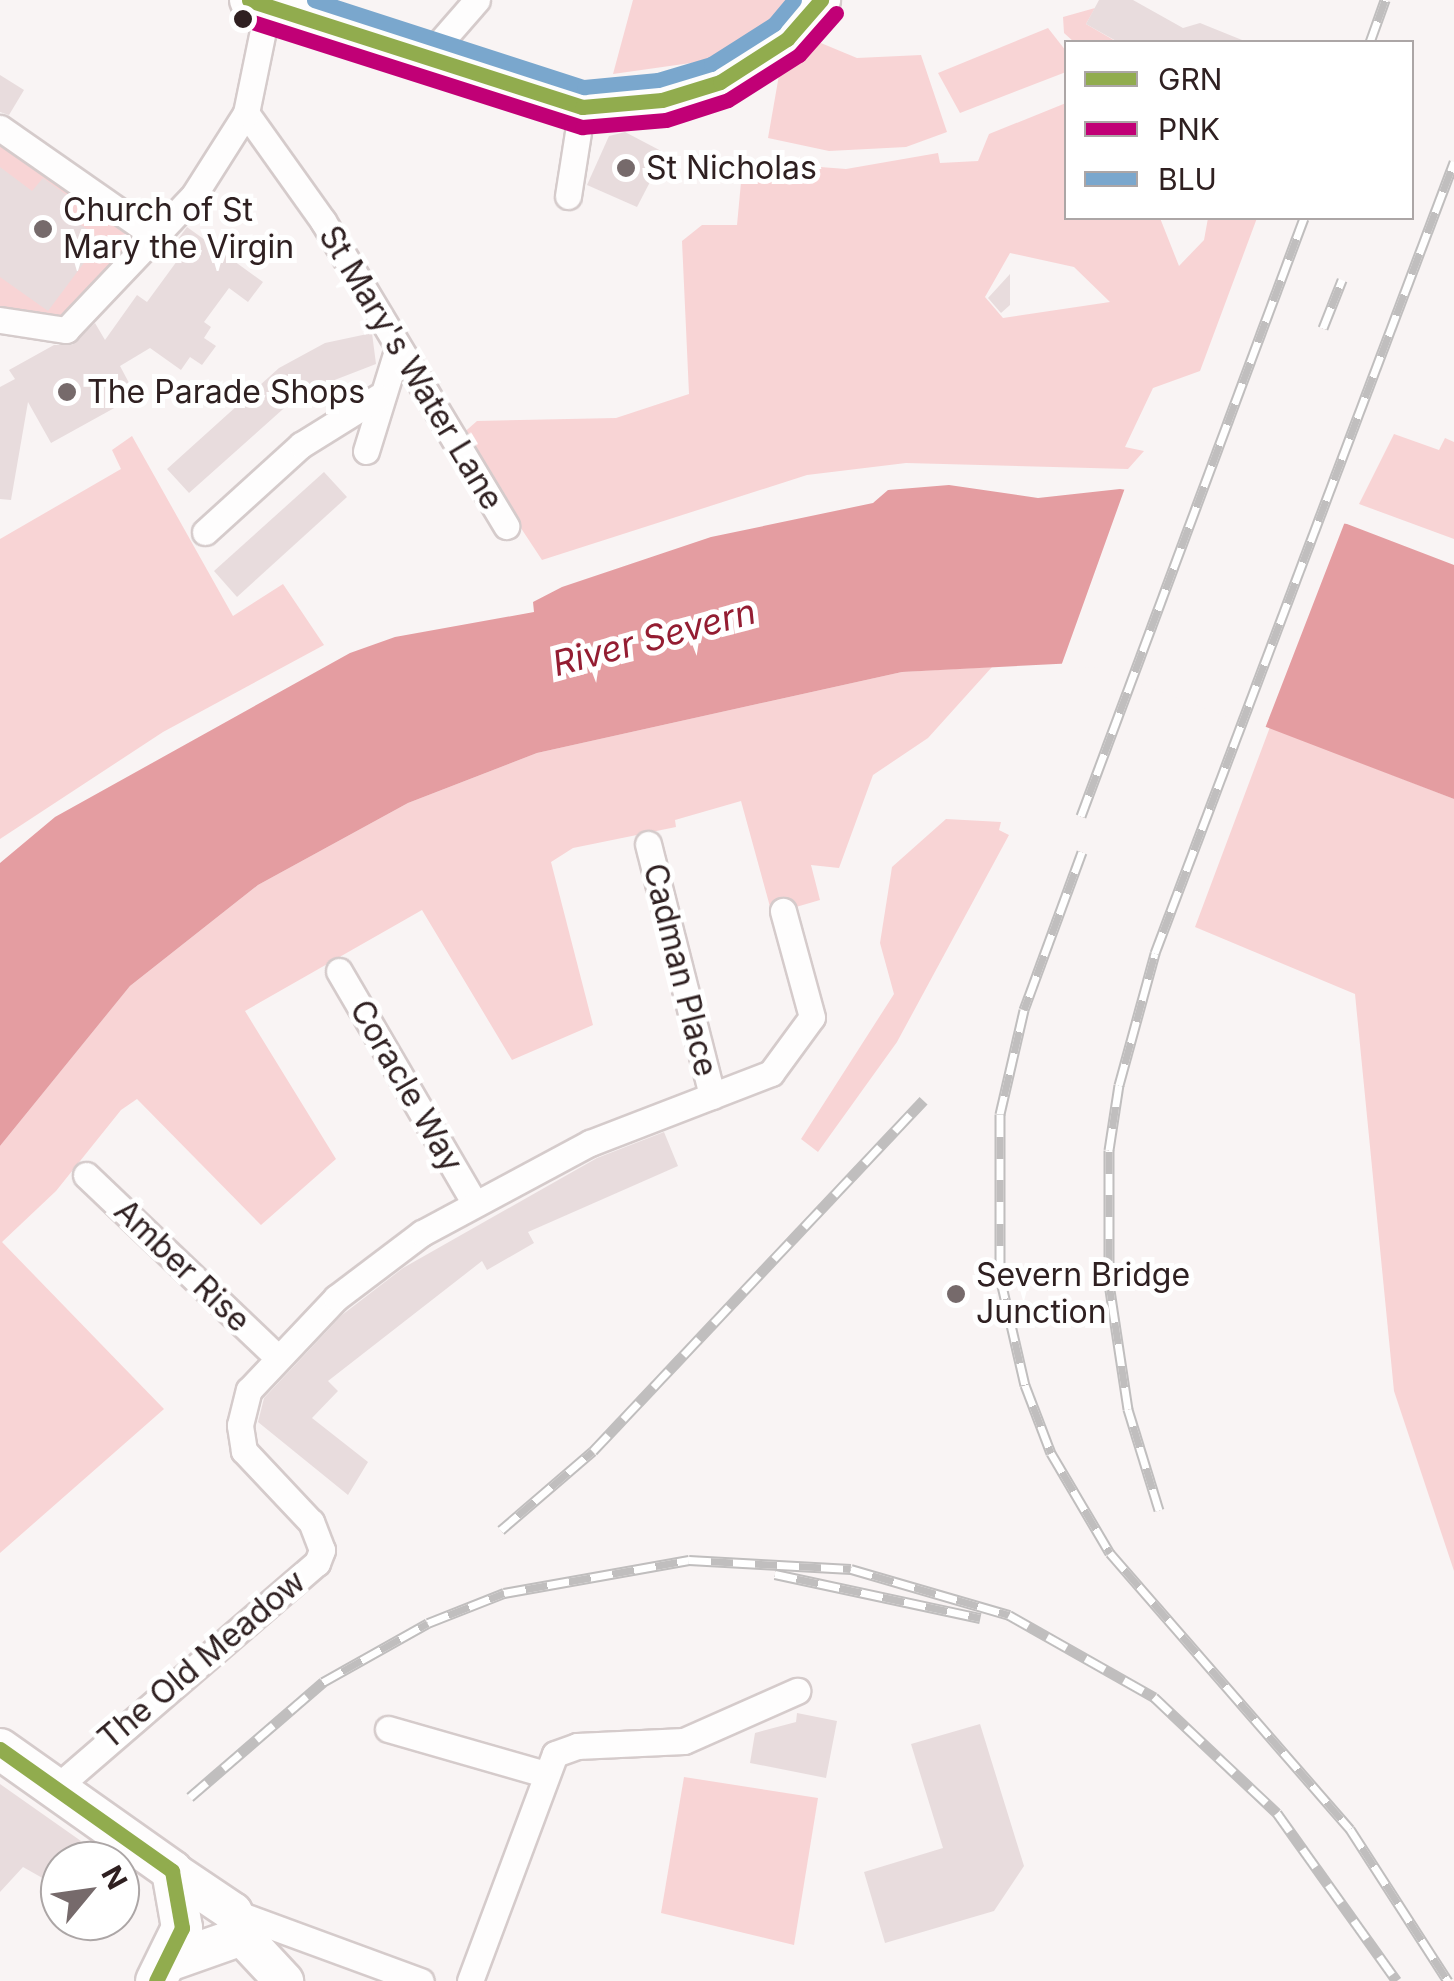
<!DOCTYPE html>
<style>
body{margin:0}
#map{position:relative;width:1454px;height:1981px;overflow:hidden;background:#f9f4f4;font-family:Inter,sans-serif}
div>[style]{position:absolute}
.green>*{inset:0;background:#f8d4d5}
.water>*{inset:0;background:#e49da1}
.pier>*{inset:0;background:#f9f4f4}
.building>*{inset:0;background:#e8dcdd}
.roads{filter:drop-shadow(2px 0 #d5cbcb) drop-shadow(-2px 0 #d5cbcb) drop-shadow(0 2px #d5cbcb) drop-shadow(0 -2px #d5cbcb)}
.street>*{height:25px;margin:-12.5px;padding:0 12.5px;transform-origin:12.5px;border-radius:12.5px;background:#fefdfd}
.secondary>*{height:38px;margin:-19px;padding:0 19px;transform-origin:19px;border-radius:19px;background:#fefdfd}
.primary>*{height:40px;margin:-20px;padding:0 20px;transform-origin:20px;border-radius:20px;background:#fefdfd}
.rail>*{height:11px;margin-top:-5.5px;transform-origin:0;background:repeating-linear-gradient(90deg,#fff 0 22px,#c0bebe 0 44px);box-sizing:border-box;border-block:2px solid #c0bebe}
.bus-1>*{height:15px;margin:-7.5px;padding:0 7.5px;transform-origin:7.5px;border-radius:7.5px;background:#91ac4e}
.bus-2>*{height:15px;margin:-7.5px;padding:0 7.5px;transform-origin:7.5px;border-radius:7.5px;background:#c10076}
.bus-3>*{height:15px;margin:-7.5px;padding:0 7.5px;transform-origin:7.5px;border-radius:7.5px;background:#7aa7cd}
.dots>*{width:28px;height:28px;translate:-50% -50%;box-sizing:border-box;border:5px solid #fff;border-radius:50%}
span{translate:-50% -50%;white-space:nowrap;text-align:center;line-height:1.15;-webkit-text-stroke:10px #fff;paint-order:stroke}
.poi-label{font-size:32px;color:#2f2021}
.left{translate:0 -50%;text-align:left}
.street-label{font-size:32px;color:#2f2021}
.water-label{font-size:35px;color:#941d32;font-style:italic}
.legend{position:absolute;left:1064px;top:40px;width:350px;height:180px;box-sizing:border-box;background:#fff;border:2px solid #aca6a6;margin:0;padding:12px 18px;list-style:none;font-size:30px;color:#2f2021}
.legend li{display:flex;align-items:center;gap:20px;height:50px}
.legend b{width:50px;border:2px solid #aca6a6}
.north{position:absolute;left:40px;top:1841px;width:100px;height:100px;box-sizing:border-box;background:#fff;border:2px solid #aca6a6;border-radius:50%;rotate:61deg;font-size:28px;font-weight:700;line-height:40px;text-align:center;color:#2f2021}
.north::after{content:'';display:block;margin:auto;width:35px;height:45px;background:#766a6b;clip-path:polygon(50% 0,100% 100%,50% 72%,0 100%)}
</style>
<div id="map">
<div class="green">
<i style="clip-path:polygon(633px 0,790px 0,757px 32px,705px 61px,613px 74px)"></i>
<i style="clip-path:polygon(1095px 8px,1086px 24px,1117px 42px,1074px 42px,1064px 33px,1063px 17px)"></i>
<i style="clip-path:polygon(1048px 28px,1066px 51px,1066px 72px,960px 113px,938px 73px)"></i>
<i style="clip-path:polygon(816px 41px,857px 58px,921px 55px,947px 132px,906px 147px,829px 151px,768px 138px,779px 75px)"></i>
<i style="clip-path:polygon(evenodd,1066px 103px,1066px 218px,1160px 218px,1179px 266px,1204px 240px,1208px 218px,1257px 218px,1200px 371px,1153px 388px,1125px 447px,1144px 451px,1128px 469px,906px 463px,807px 475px,542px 560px,460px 436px,477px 421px,616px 418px,689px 394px,682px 241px,702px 225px,737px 225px,743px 161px,846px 169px,938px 153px,940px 163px,978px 161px,989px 134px,1066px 103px,1010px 253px,1074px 267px,1110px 302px,1003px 318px,985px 297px,1010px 253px)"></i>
<i style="clip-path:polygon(0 142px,119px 222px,140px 252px,65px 325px,0 313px)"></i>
<i style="clip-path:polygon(1394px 434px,1439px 450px,1445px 438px,1454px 442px,1454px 539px,1359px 504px)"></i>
<i style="clip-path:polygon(132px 436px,233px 616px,283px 584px,324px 645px,163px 732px,0 839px,0 539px,121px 469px,112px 450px)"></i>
<i style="clip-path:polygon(992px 667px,928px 738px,873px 775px,839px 868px,811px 865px,820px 900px,772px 914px,741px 801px,675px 820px,676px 827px,573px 848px,551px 862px,593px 1025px,512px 1060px,422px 910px,245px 1011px,336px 1159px,261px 1225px,137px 1099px,121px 1110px,56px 1191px,2px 1242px,164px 1409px,0 1553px,0 1146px,130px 986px,258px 885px,408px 803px,537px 753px,902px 672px)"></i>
<i style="clip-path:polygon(1270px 727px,1454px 799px,1454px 1571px,1394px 1391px,1355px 994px,1195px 927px)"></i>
<i style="clip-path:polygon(946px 819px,1001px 822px,999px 830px,1009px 835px,897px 1042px,818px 1152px,801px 1139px,894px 994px,880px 943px,892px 867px)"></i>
<i style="clip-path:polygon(684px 1777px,818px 1798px,794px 1945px,661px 1913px)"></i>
</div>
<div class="water">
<i style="clip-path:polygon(949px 485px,1038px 498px,1120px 489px,1347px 524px,1454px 565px,1454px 799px,1096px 662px,902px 672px,537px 753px,408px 803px,258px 885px,130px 986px,0 1146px,0 863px,55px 817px,350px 653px,395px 637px,534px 612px,533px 602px,562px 587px,711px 537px,873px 503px,888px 490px)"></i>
</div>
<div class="pier">
<i style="clip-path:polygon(1126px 485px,1346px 519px,1264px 731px,1096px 667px,1060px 669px)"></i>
</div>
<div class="building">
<i style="clip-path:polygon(1099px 0,1133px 0,1183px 28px,1200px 23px,1247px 42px,1118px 42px,1086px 24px)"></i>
<i style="clip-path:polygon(0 75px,24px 90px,9px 115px,0 112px)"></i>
<i style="clip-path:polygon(625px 132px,665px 153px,637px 207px,587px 185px,609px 136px)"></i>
<i style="clip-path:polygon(0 167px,32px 191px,43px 178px,71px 198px,68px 215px,101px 240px,48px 311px,0 277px)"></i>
<i style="clip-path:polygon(187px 227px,263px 282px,248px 302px,229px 288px,204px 322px,211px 327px,204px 338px,216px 346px,202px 365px,190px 357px,181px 370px,150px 348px,120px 366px,136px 396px,51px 443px,28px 402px,11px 500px,0 499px,0 387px,15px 379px,9px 370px,54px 345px,72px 345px,95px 323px,105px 340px,137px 295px,147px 302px,177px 261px,167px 254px)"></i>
<i style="clip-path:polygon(1010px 274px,1010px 305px,1001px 313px,988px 298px)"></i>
<i style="clip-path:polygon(372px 333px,376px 364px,301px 393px,189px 493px,167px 469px,279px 368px,325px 343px)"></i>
<i style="clip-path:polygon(324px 472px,347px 497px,237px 597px,214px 571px)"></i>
<i style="clip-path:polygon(664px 1132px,678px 1166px,528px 1232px,534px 1243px,487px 1270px,482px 1261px,328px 1381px,338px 1391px,312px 1418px,368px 1462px,348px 1495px,258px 1422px,264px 1398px,342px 1315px,403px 1268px,597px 1158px)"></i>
<i style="clip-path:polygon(797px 1713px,837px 1721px,826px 1778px,750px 1763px,755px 1733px,796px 1722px)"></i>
<i style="clip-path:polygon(980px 1724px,1024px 1866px,994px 1911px,885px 1943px,864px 1872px,943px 1848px,911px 1744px)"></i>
<i style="clip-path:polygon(0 1784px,81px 1841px,60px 1861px,53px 1884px,23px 1867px,0 1892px)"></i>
</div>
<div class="roads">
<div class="street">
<i style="left:429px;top:55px;width:73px;rotate:-48.9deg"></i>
<i style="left:246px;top:113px;width:133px;rotate:54.5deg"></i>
<i style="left:323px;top:221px;width:356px;rotate:59deg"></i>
<i style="left:0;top:128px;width:189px;rotate:34.9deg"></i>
<i style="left:568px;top:196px;width:90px;rotate:-81.1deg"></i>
<i style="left:0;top:320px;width:67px;rotate:8.6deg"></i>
<i style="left:66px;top:330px;width:186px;rotate:-46.5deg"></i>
<i style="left:194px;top:195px;width:97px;rotate:-57.6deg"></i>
<i style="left:246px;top:113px;width:109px;rotate:-78.4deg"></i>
<i style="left:366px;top:451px;width:105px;rotate:-72.8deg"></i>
<i style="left:205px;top:532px;width:130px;rotate:-42.2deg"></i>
<i style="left:301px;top:445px;width:91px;rotate:-31.9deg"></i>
<i style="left:648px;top:844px;width:260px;rotate:75.7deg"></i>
<i style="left:339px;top:971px;width:268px;rotate:59.7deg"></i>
<i style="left:86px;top:1175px;width:264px;rotate:43.6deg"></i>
<i style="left:388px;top:1729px;width:163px;rotate:16deg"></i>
<i style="left:56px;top:1788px;width:345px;rotate:-40.8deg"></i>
<i style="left:317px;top:1563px;width:14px;rotate:-69deg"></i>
<i style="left:322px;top:1550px;width:30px;rotate:-111deg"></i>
<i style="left:311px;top:1522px;width:98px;rotate:-133.3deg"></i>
<i style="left:244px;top:1451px;width:26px;rotate:-99deg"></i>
<i style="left:240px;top:1425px;width:36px;rotate:-76deg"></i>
<i style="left:249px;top:1390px;width:127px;rotate:-46.6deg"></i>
<i style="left:336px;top:1298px;width:108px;rotate:-37.1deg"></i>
<i style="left:422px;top:1233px;width:191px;rotate:-28.2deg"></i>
<i style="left:590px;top:1143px;width:194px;rotate:-21.1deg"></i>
<i style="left:771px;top:1073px;width:69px;rotate:-53.8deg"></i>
<i style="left:812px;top:1017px;width:110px;rotate:-105.3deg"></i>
<i style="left:233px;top:1912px;width:200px;rotate:20.2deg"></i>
<i style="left:470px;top:1981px;width:242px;rotate:-69.5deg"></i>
<i style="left:555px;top:1754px;width:23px;rotate:-20deg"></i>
<i style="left:577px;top:1746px;width:107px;rotate:-2.7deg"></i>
<i style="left:684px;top:1741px;width:124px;rotate:-23.9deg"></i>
</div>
<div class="secondary">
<i style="left:249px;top:0;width:350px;rotate:17.8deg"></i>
<i style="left:582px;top:107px;width:80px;rotate:-5deg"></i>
<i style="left:662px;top:100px;width:61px;rotate:-17.2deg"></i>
<i style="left:720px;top:82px;width:80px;rotate:-32.7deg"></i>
<i style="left:787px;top:39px;width:52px;rotate:-48.9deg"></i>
<i style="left:172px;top:1871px;width:73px;rotate:33.9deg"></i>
<i style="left:233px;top:1912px;width:26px;rotate:69deg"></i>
<i style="left:242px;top:1936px;width:62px;rotate:47deg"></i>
<i style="left:171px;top:1961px;width:75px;rotate:-19.4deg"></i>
</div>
<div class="primary">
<i style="left:0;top:1749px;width:211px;rotate:35.3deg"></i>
<i style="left:172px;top:1871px;width:58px;rotate:80deg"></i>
<i style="left:182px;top:1928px;width:59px;rotate:116.1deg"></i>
</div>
</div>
<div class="rail">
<i style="left:1370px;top:42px;width:45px;rotate:-70.3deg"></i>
<i style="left:1323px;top:328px;width:52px;rotate:-68.4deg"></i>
<i style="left:1081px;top:816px;width:638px;rotate:-69.55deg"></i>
<i style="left:1082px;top:852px;width:168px;rotate:110.2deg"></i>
<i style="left:1024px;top:1010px;width:107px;rotate:103deg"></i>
<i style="left:1000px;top:1114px;width:163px;rotate:90deg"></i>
<i style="left:1000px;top:1277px;width:111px;rotate:77deg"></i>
<i style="left:1025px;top:1385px;width:73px;rotate:69.1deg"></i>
<i style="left:1051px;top:1453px;width:116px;rotate:59.5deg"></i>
<i style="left:1110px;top:1553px;width:366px;rotate:49deg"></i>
<i style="left:1350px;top:1829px;width:181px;rotate:57.2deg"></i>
<i style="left:1159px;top:1510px;width:106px;rotate:-107.1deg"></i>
<i style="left:1128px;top:1409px;width:127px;rotate:-98.6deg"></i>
<i style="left:1109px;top:1283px;width:133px;rotate:-90deg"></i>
<i style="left:1109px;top:1150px;width:66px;rotate:-81.3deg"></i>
<i style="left:1119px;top:1085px;width:137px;rotate:-74.7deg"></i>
<i style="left:1155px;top:953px;width:846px;rotate:-69.29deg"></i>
<i style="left:501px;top:1530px;width:121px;rotate:-40.7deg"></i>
<i style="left:593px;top:1451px;width:482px;rotate:-46.7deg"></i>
<i style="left:775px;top:1574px;width:210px;rotate:12.1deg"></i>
<i style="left:190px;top:1797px;width:176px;rotate:-40.8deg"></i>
<i style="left:323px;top:1682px;width:120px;rotate:-29.3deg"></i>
<i style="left:428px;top:1623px;width:82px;rotate:-21.5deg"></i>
<i style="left:504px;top:1593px;width:188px;rotate:-10.1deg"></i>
<i style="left:689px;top:1560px;width:162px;rotate:3.2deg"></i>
<i style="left:851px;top:1569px;width:165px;rotate:16.2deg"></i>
<i style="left:1009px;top:1615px;width:167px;rotate:29.5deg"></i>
<i style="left:1154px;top:1697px;width:169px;rotate:43.3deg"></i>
<i style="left:1277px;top:1813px;width:206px;rotate:54.5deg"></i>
</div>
<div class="bus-1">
<i style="left:249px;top:0;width:350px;rotate:17.8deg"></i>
<i style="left:582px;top:107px;width:80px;rotate:-5deg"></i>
<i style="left:662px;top:100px;width:61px;rotate:-17.2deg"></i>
<i style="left:720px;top:82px;width:80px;rotate:-32.7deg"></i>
<i style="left:787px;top:39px;width:52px;rotate:-48.9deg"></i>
<i style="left:0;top:1749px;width:211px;rotate:35.3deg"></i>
<i style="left:172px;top:1871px;width:58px;rotate:80deg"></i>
<i style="left:182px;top:1928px;width:59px;rotate:116.1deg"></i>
</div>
<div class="bus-2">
<i style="left:243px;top:19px;width:356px;rotate:17.7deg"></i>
<i style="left:582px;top:127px;width:84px;rotate:-4.8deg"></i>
<i style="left:666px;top:120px;width:65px;rotate:-17.9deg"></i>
<i style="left:728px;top:100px;width:84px;rotate:-32.4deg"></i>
<i style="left:799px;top:55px;width:56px;rotate:-48.6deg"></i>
</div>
<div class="bus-3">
<i style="left:314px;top:0;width:284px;rotate:17.9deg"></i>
<i style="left:584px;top:87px;width:74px;rotate:-5.4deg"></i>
<i style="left:658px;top:80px;width:55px;rotate:-16.8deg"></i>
<i style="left:711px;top:64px;width:75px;rotate:-32.4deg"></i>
<i style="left:774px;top:24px;width:31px;rotate:-50deg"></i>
</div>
<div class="dots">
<i style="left:243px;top:19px;background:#2f2021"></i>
<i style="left:626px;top:168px;background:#766a6b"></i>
<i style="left:43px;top:229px;background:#766a6b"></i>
<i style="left:67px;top:392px;background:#766a6b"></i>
<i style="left:956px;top:1294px;background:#766a6b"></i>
</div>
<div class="poi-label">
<span class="left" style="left:646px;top:168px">St Nicholas</span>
<span class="left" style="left:63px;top:229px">Church of St<br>Mary the Virgin</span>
<span class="left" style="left:87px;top:392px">The Parade Shops</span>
<span class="left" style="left:976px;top:1294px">Severn Bridge<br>Junction</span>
</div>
<div class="street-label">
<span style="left:411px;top:368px;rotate:59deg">St Mary's Water Lane</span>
<span style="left:680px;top:970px;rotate:76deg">Cadman Place</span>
<span style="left:406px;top:1086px;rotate:60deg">Coracle Way</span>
<span style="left:182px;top:1266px;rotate:44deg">Amber Rise</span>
<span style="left:202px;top:1660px;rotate:-40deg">The Old Meadow</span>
</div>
<div class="water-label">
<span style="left:654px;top:637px;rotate:-15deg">River Severn</span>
</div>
<ul class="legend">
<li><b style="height:12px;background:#91ac4e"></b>GRN</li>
<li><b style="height:12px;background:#c10076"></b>PNK</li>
<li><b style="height:12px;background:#7aa7cd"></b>BLU</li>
</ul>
<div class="north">N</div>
</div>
